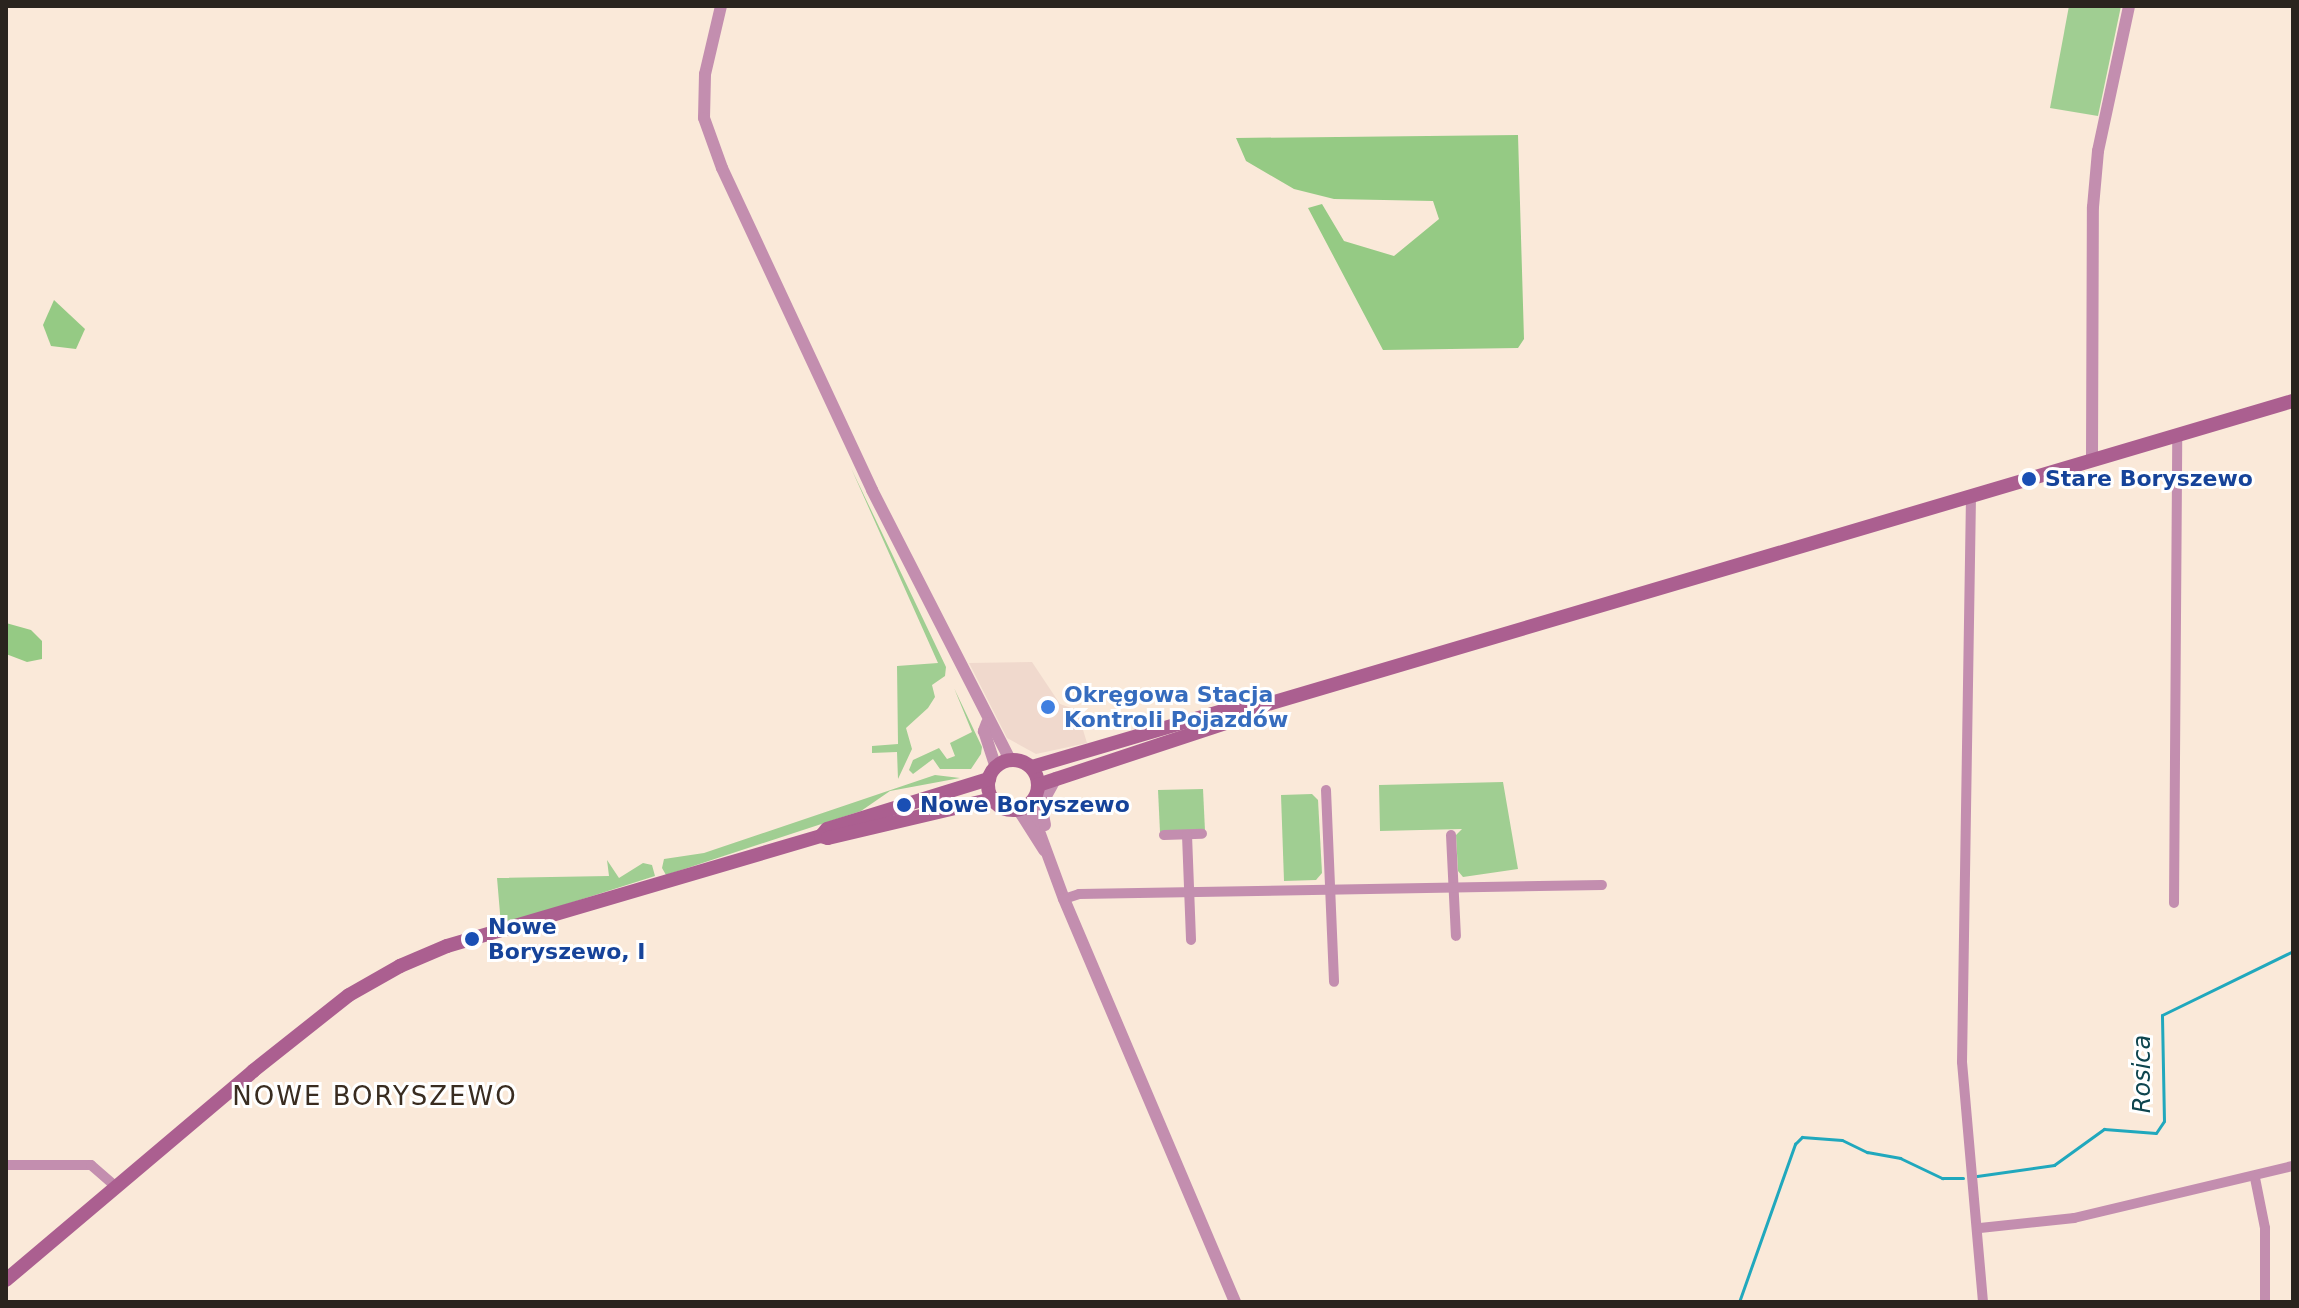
<!DOCTYPE html>
<meta charset="utf-8">
<style>
body{margin:0}
#map{position:relative;width:2299px;height:1308px;overflow:hidden;background:#fae9d9;font-family:"DejaVu Sans",sans-serif}
div>[style]{position:absolute}
.commercial>*{inset:0;background:#f0d9cd}
.green>*{inset:0;background:#a0ce92}
.forest>*{inset:0;background:#95ca84}
.stream>*{height:3px;margin:-1.5px;padding:0 1.5px;transform-origin:1.5px;border-radius:1.5px;background:#20a8bd}
.minor>*{height:10px;margin:-5px;padding:0 5px;transform-origin:5px;border-radius:5px;background:#c38eaf}
.tertiary>*{height:12px;margin:-6px;padding:0 6px;transform-origin:6px;border-radius:6px;background:#c38eaf}
.secondary>*{height:14px;margin:-7px;padding:0 7px;transform-origin:7px;border-radius:7px;background:#ab5f90}
.secondary>.ring{margin:-7px;padding:0;box-sizing:content-box;background:none;border:14px solid #ab5f90;border-radius:50%}
.dots>*{width:22px;height:22px;translate:-50% -50%;box-sizing:border-box;border:4px solid #fff;border-radius:50%}
span{translate:-50% -50%;white-space:nowrap;text-align:center;line-height:1.15;-webkit-text-stroke:6px #fff;paint-order:stroke}
.transit-label{font-size:22px;color:#164399;font-weight:700}
.left{translate:0 -50%;text-align:left}
.shop-label{font-size:22px;color:#366cbe;font-weight:700}
.water-label{font-size:24px;color:#0e454e;font-style:italic}
.quarter-label{font-size:26px;color:#392c20;letter-spacing:2px}
.frame{position:absolute;inset:0;border:8px solid #2a241e;pointer-events:none}
</style>
<div id="map">
<div class="commercial">
<i style="clip-path:polygon(1032px 662px,1060px 704px,1077px 710px,1087px 743px,1036px 754px,1007px 738px,969px 663px)"></i>
</div>
<div class="green">
<i style="clip-path:polygon(2069px 6px,2121px 6px,2098px 116px,2050px 108px)"></i>
<i style="clip-path:polygon(851px 468px,946px 667px,945px 676px,932px 685px,935px 697px,928px 708px,906px 728px,912px 749px,898px 779px,897px 752px,872px 753px,872px 746px,898px 744px,897px 666px,938px 663px)"></i>
<i style="clip-path:polygon(954px 688px,982px 747px,981px 754px,971px 769px,940px 769px,933px 759px,913px 774px,909px 770px,913px 760px,939px 748px,947px 759px,955px 756px,950px 743px,972px 732px)"></i>
<i style="clip-path:polygon(935px 775px,960px 778px,890px 791px,861px 811px,666px 875px,662px 868px,664px 859px,704px 853px)"></i>
<i style="clip-path:polygon(1503px 782px,1518px 869px,1463px 877px,1458px 871px,1456px 835px,1462px 829px,1380px 831px,1379px 785px)"></i>
<i style="clip-path:polygon(1203px 789px,1205px 831px,1160px 832px,1158px 790px)"></i>
<i style="clip-path:polygon(1312px 794px,1318px 800px,1322px 873px,1316px 880px,1284px 881px,1281px 795px)"></i>
<i style="clip-path:polygon(607px 860px,619px 878px,643px 863px,652px 865px,655px 876px,501px 925px,497px 878px,609px 876px)"></i>
</div>
<div class="forest">
<i style="clip-path:polygon(1518px 135px,1524px 339px,1518px 348px,1383px 350px,1308px 208px,1322px 204px,1344px 241px,1394px 256px,1439px 219px,1433px 201px,1334px 199px,1294px 189px,1246px 161px,1236px 138px)"></i>
<i style="clip-path:polygon(54px 300px,85px 329px,76px 349px,51px 346px,43px 325px)"></i>
<i style="clip-path:polygon(6px 623px,31px 630px,42px 641px,42px 659px,27px 662px,6px 654px)"></i>
</div>
<div class="stream">
<i style="left:1977px;top:1176px;width:78px;rotate:-8.1deg"></i>
<i style="left:2054px;top:1165px;width:62px;rotate:-35.8deg"></i>
<i style="left:2104px;top:1129px;width:52px;rotate:4.4deg"></i>
<i style="left:2156px;top:1133px;width:14px;rotate:-56deg"></i>
<i style="left:2164px;top:1121px;width:106px;rotate:-91.1deg"></i>
<i style="left:2162px;top:1015px;width:146px;rotate:-26deg"></i>
<i style="left:1739px;top:1302px;width:168px;rotate:-70.5deg"></i>
<i style="left:1795px;top:1144px;width:10px;rotate:-45deg"></i>
<i style="left:1802px;top:1137px;width:40px;rotate:4.3deg"></i>
<i style="left:1842px;top:1140px;width:28px;rotate:26deg"></i>
<i style="left:1867px;top:1152px;width:34px;rotate:10deg"></i>
<i style="left:1900px;top:1158px;width:47px;rotate:25.5deg"></i>
<i style="left:1942px;top:1178px;width:21px"></i>
</div>
<div class="minor">
<i style="left:1971px;top:496px;width:566px;rotate:90.91deg"></i>
<i style="left:1962px;top:1062px;width:241px;rotate:85deg"></i>
<i style="left:1326px;top:790px;width:192px;rotate:87.6deg"></i>
<i style="left:1164px;top:835px;width:38px;rotate:-2deg"></i>
<i style="left:1187px;top:835px;width:105px;rotate:87.8deg"></i>
<i style="left:1451px;top:835px;width:101px;rotate:87.2deg"></i>
<i style="left:1064px;top:899px;width:16px;rotate:-18deg"></i>
<i style="left:1079px;top:894px;width:523px;rotate:-0.99deg"></i>
<i style="left:2174px;top:903px;width:467px;rotate:-89.6deg"></i>
<i style="left:6px;top:1165px;width:85px"></i>
<i style="left:91px;top:1165px;width:32px;rotate:41deg"></i>
<i style="left:2255px;top:1178px;width:51px;rotate:78.7deg"></i>
<i style="left:2265px;top:1228px;width:74px;rotate:90deg"></i>
<i style="left:1980px;top:1228px;width:95px;rotate:-6.1deg"></i>
<i style="left:2074px;top:1218px;width:225px;rotate:-13.4deg"></i>
</div>
<div class="tertiary">
<i style="left:721px;top:6px;width:70px;rotate:103.2deg"></i>
<i style="left:705px;top:74px;width:44px;rotate:91.3deg"></i>
<i style="left:704px;top:118px;width:53px;rotate:70.2deg"></i>
<i style="left:722px;top:168px;width:355px;rotate:65deg"></i>
<i style="left:872px;top:490px;width:303px;rotate:62.9deg"></i>
<i style="left:2092px;top:460px;width:253px;rotate:-89.8deg"></i>
<i style="left:2093px;top:207px;width:56px;rotate:-84.9deg"></i>
<i style="left:2098px;top:151px;width:148px;rotate:-77.9deg"></i>
<i style="left:987px;top:723px;width:9px;rotate:111deg"></i>
<i style="left:984px;top:731px;width:38px;rotate:72deg"></i>
<i style="left:1029px;top:804px;width:101px;rotate:69.8deg"></i>
<i style="left:1064px;top:899px;width:438px;rotate:67deg"></i>
<i style="left:1018px;top:809px;width:49px;rotate:57.6deg"></i>
<i style="left:1045px;top:825px;width:20px;rotate:-101deg"></i>
<i style="left:1041px;top:805px;width:31px;rotate:-61deg"></i>
</div>
<div class="secondary">
<i class="ring" style="left:988px;top:760px;width:36px;height:36px"></i>
<i style="left:1032px;top:767px;width:205px;rotate:-16.4deg"></i>
<i style="left:1229px;top:709px;width:22px"></i>
<i style="left:1251px;top:709px;width:1087px;rotate:-16.47deg"></i>
<i style="left:1038px;top:785px;width:207px;rotate:-18.3deg"></i>
<i style="left:1235px;top:720px;width:19px;rotate:-35deg"></i>
<i style="left:821px;top:836px;width:9px;rotate:-49deg"></i>
<i style="left:827px;top:829px;width:170px;rotate:-17.2deg"></i>
<i style="left:6px;top:1280px;width:324px;rotate:-40.2deg"></i>
<i style="left:253px;top:1071px;width:122px;rotate:-38.4deg"></i>
<i style="left:349px;top:995px;width:59px;rotate:-29.6deg"></i>
<i style="left:400px;top:966px;width:51px;rotate:-23.1deg"></i>
<i style="left:447px;top:946px;width:390px;rotate:-16.4deg"></i>
<i style="left:821px;top:836px;width:7px;rotate:16deg"></i>
<i style="left:828px;top:838px;width:170px;rotate:-13.3deg"></i>
</div>
<div class="dots">
<i style="left:2029px;top:479px;background:#1a4fb4"></i>
<i style="left:1048px;top:707px;background:#3f7fe0"></i>
<i style="left:904px;top:805px;background:#1a4fb4"></i>
<i style="left:472px;top:939px;background:#1a4fb4"></i>
</div>
<div class="transit-label">
<span class="left" style="left:2045px;top:479px">Stare Boryszewo</span>
<span class="left" style="left:920px;top:805px">Nowe Boryszewo</span>
<span class="left" style="left:488px;top:939px">Nowe<br>Boryszewo, I</span>
</div>
<div class="shop-label">
<span class="left" style="left:1064px;top:707px">Okręgowa Stacja<br>Kontroli Pojazdów</span>
</div>
<div class="water-label">
<span style="left:2143px;top:1074px;rotate:-90deg">Rosica</span>
</div>
<div class="quarter-label">
<span style="left:375px;top:1097px">NOWE BORYSZEWO</span>
</div>
<div class="frame"></div>
</div>
